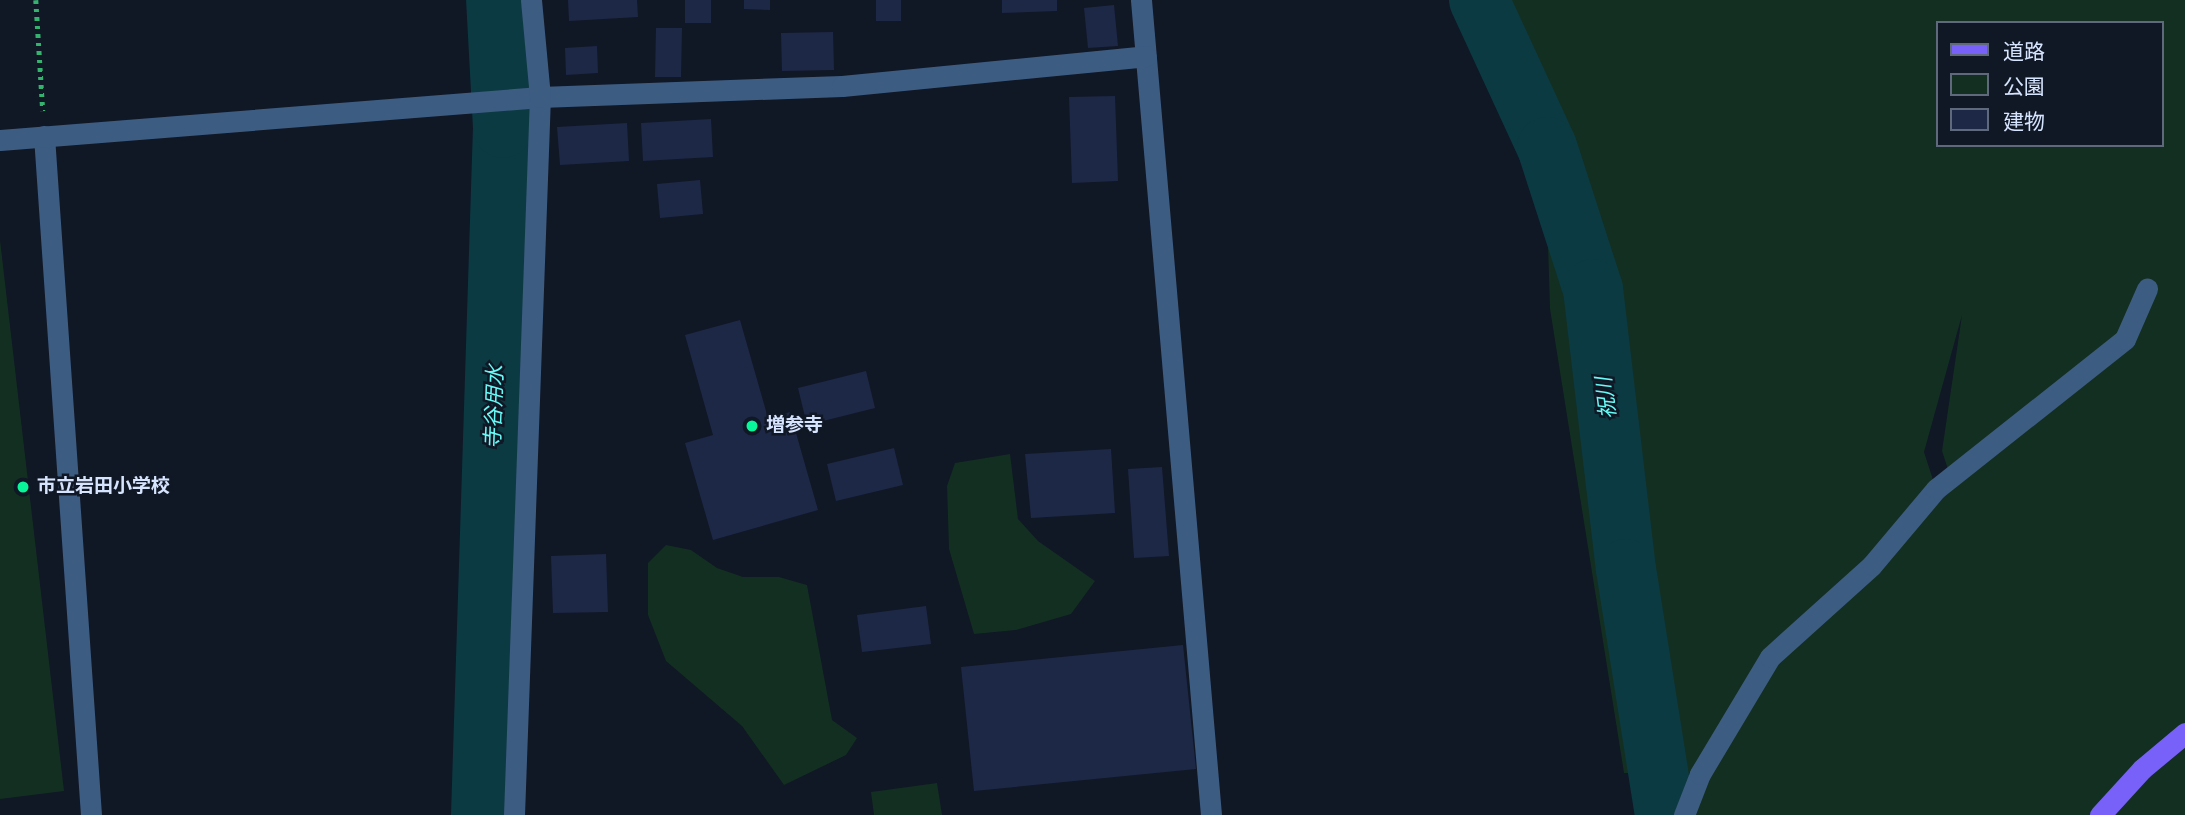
<!DOCTYPE html>
<meta charset="utf-8">
<style>
body{margin:0}
#map{position:relative;width:2185px;height:815px;overflow:hidden;background:#101725;font-family:Signika,"Noto Sans JP",sans-serif}
div>[style]{position:absolute}
.green>*{inset:0;background:#132f21}
.river>*{height:60px;margin:-30px;padding:0 30px;transform-origin:30px;border-radius:30px;background:#0c3a42}
.building>*{inset:0;background:#1d2846}
.path>*{height:4.5px;margin-top:-2.25px;transform-origin:0;background:repeating-linear-gradient(90deg,#34b36e 0 3.5px,transparent 0 8.5px)}
.minor>*{height:21px;margin:-10.5px;padding:0 10.5px;transform-origin:10.5px;border-radius:10.5px;background:#3d5c82}
.major>*{height:21px;margin:-10.5px;padding:0 10.5px;transform-origin:10.5px;border-radius:10.5px;background:#7761f9}
.dots>*{width:19px;height:19px;translate:-50% -50%;box-sizing:border-box;border:4px solid #101725;border-radius:50%}
span{translate:-50% -50%;white-space:nowrap;text-align:center;line-height:1.15;-webkit-text-stroke:5px #101725;paint-order:stroke}
.poi-label{font-size:19px;color:#d6e4fe;font-weight:700}
.left{translate:0 -50%;text-align:left}
.water-label{font-size:21px;color:#68faf6;font-style:italic}
.legend{position:absolute;left:1936px;top:21px;width:228px;height:126px;box-sizing:border-box;background:#101725;border:2px solid #5f697c;margin:0;padding:9px 12px;list-style:none;font-size:21px;color:#d6e4fe}
.legend li{display:flex;align-items:center;gap:14px;height:35px}
.legend b{width:35px;border:2px solid #5f697c}
</style>
<div id="map">
<div class="green">
<i style="clip-path:polygon(evenodd,1488px 0,2185px 0,2185px 815px,1685px 815px,1700px 774px,1624px 773px,1550px 309px,1546px 182px,1571px 168px,1547px 147px,1488px 0,1938px 23px,2162px 23px,2162px 145px,1938px 145px,1938px 23px,1488px 0,1962px 315px,1942px 451px,1954px 488px,1882px 554px,1936px 489px,1924px 452px,1962px 315px)"></i>
<i style="clip-path:polygon(0 240px,64px 791px,0 799px)"></i>
<i style="clip-path:polygon(1010px 454px,1018px 519px,1038px 541px,1095px 581px,1071px 614px,1016px 630px,974px 634px,949px 549px,947px 486px,955px 463px)"></i>
<i style="clip-path:polygon(666px 545px,691px 550px,717px 568px,743px 577px,779px 577px,807px 585px,832px 720px,857px 738px,846px 755px,784px 785px,742px 726px,666px 661px,648px 615px,648px 563px)"></i>
<i style="clip-path:polygon(937px 783px,942px 815px,874px 815px,871px 792px)"></i>
</div>
<div class="river">
<i style="left:1479px;top:0;width:162px;rotate:65.2deg"></i>
<i style="left:1547px;top:147px;width:149px;rotate:72.1deg"></i>
<i style="left:1593px;top:289px;width:282px;rotate:83.3deg"></i>
<i style="left:1626px;top:569px;width:249px;rotate:81deg"></i>
<i style="left:481px;top:815px;width:687px;rotate:-88.17deg"></i>
<i style="left:503px;top:128px;width:128px;rotate:-93.1deg"></i>
</div>
<div class="building">
<i style="clip-path:polygon(568px 0,637px 0,638px 17px,569px 21px)"></i>
<i style="clip-path:polygon(685px 0,711px 0,711px 23px,685px 23px)"></i>
<i style="clip-path:polygon(744px 0,770px 0,770px 10px,744px 9px)"></i>
<i style="clip-path:polygon(876px 0,901px 0,901px 21px,876px 21px)"></i>
<i style="clip-path:polygon(1002px 0,1057px 0,1057px 11px,1002px 13px)"></i>
<i style="clip-path:polygon(1114px 5px,1118px 46px,1088px 48px,1084px 8px)"></i>
<i style="clip-path:polygon(656px 28px,682px 28px,681px 77px,655px 77px)"></i>
<i style="clip-path:polygon(833px 32px,834px 70px,782px 71px,781px 33px)"></i>
<i style="clip-path:polygon(597px 46px,598px 73px,566px 75px,565px 48px)"></i>
<i style="clip-path:polygon(1115px 96px,1118px 181px,1072px 183px,1069px 97px)"></i>
<i style="clip-path:polygon(711px 119px,713px 157px,643px 161px,641px 123px)"></i>
<i style="clip-path:polygon(627px 123px,629px 161px,560px 165px,557px 127px)"></i>
<i style="clip-path:polygon(700px 180px,703px 214px,660px 218px,657px 184px)"></i>
<i style="clip-path:polygon(740px 320px,768px 418px,790px 412px,818px 510px,713px 540px,685px 443px,713px 435px,685px 335px)"></i>
<i style="clip-path:polygon(866px 371px,875px 408px,807px 425px,798px 388px)"></i>
<i style="clip-path:polygon(894px 448px,903px 485px,836px 501px,827px 464px)"></i>
<i style="clip-path:polygon(1111px 449px,1115px 513px,1031px 518px,1025px 454px)"></i>
<i style="clip-path:polygon(1162px 467px,1169px 556px,1134px 558px,1128px 469px)"></i>
<i style="clip-path:polygon(606px 554px,608px 612px,553px 613px,551px 556px)"></i>
<i style="clip-path:polygon(926px 606px,931px 644px,862px 652px,857px 615px)"></i>
<i style="clip-path:polygon(1183px 645px,1196px 769px,974px 791px,961px 667px)"></i>
</div>
<div class="path">
<i style="left:36px;top:0;width:111px;rotate:86.4deg"></i>
</div>
<div class="minor">
<i style="left:1141px;top:0;width:818px;rotate:85.09deg"></i>
<i style="left:44px;top:136px;width:681px;rotate:86.04deg"></i>
<i style="left:0;top:140px;width:542px;rotate:-4.55deg"></i>
<i style="left:540px;top:97px;width:302px;rotate:-2.1deg"></i>
<i style="left:842px;top:86px;width:305px;rotate:-5.6deg"></i>
<i style="left:514px;top:815px;width:718px;rotate:-87.93deg"></i>
<i style="left:540px;top:97px;width:97px;rotate:-95.3deg"></i>
<i style="left:1684px;top:815px;width:44px;rotate:-68.7deg"></i>
<i style="left:1700px;top:774px;width:136px;rotate:-59.1deg"></i>
<i style="left:1770px;top:657px;width:137px;rotate:-42deg"></i>
<i style="left:1872px;top:565px;width:99px;rotate:-49.9deg"></i>
<i style="left:1936px;top:489px;width:241px;rotate:-38.4deg"></i>
<i style="left:2125px;top:339px;width:55px;rotate:-66.3deg"></i>
</div>
<div class="major">
<i style="left:2100px;top:815px;width:62px;rotate:-47.6deg"></i>
<i style="left:2142px;top:769px;width:56px;rotate:-39.9deg"></i>
</div>
<div class="dots">
<i style="left:752px;top:426px;background:#09f69b"></i>
<i style="left:23px;top:487px;background:#09f69b"></i>
</div>
<div class="poi-label">
<span class="left" style="left:766px;top:426px">増参寺</span>
<span class="left" style="left:37px;top:487px">市立岩田小学校</span>
</div>
<div class="water-label">
<span style="left:1606px;top:398px;rotate:-97deg">祝川</span>
<span style="left:494px;top:407px;rotate:-88deg">寺谷用水</span>
</div>
<ul class="legend">
<li><b style="height:9px;background:#7761f9"></b>道路</li>
<li><b style="height:19px;background:#132f21"></b>公園</li>
<li><b style="height:19px;background:#1d2846"></b>建物</li>
</ul>
</div>
